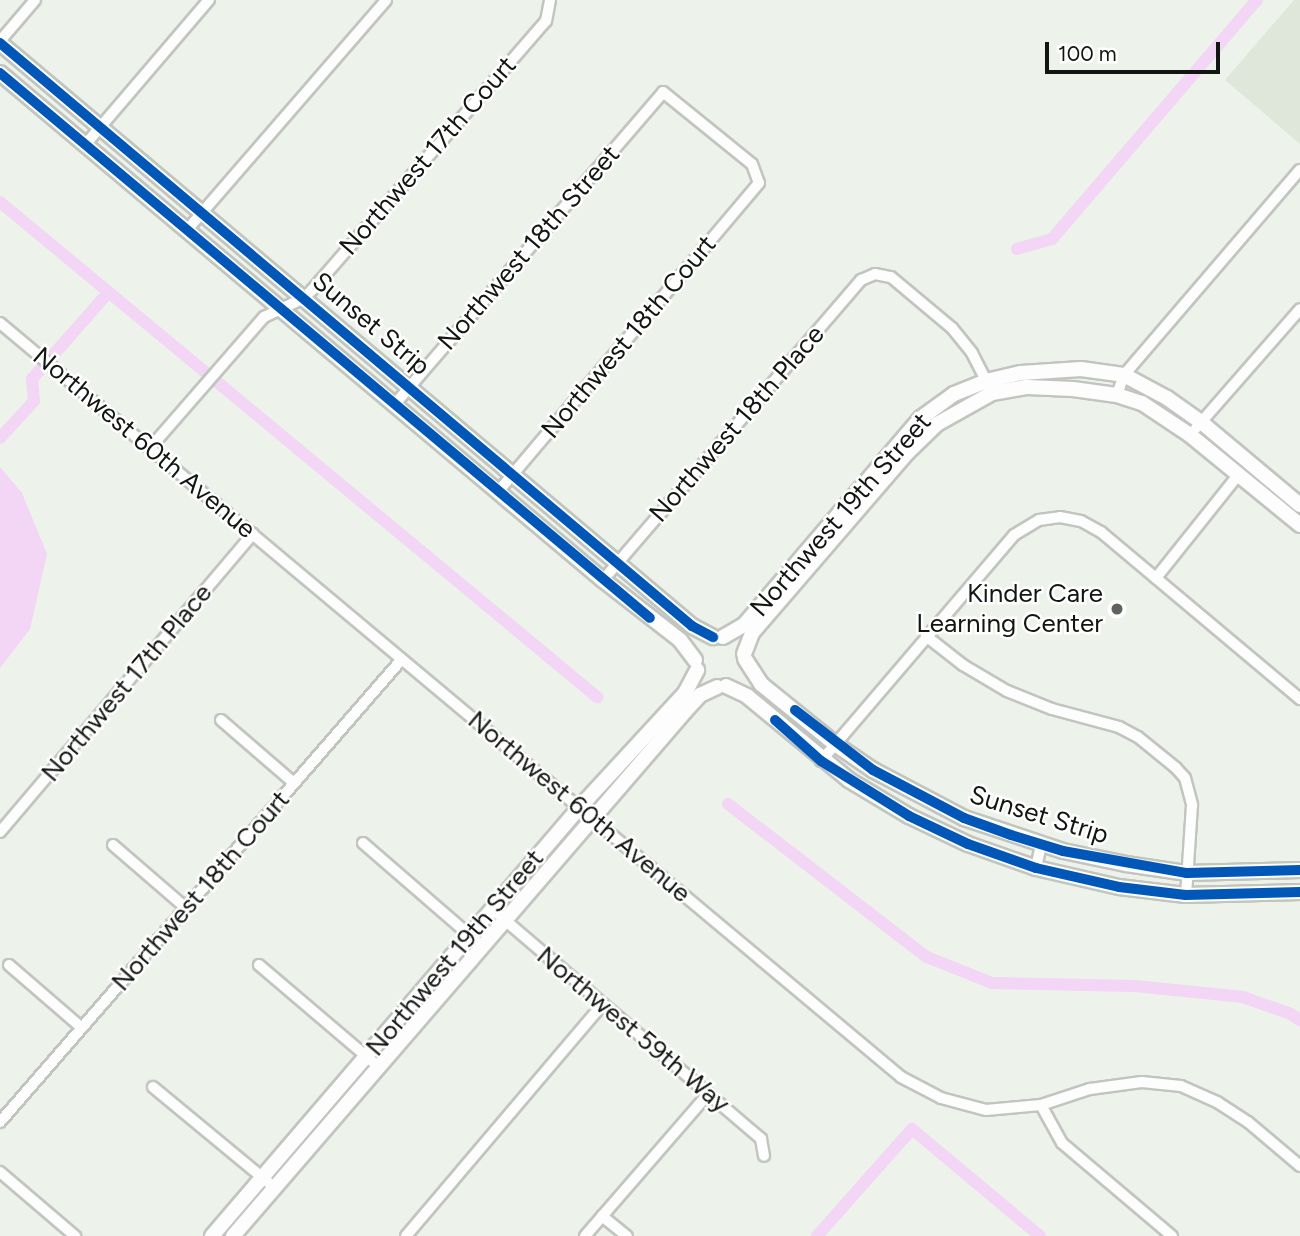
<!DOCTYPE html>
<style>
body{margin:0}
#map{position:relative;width:1300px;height:1236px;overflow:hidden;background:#edf2ea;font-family:Figtree,sans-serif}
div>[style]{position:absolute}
.built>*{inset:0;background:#dee7d9}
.water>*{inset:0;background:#f3d5f5}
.canal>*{height:12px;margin:-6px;padding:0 6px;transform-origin:6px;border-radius:6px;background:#f3d5f5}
.roads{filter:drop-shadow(2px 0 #c2c5bf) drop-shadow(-2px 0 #c2c5bf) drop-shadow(0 2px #c2c5bf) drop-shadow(0 -2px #c2c5bf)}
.minor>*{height:10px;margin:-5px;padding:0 5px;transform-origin:5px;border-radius:5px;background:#fcfdfc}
.tertiary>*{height:14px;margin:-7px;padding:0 7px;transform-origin:7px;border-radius:7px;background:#fcfdfc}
.cycleway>*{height:10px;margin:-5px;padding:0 5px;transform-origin:5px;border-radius:5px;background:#0057b8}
.dots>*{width:19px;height:19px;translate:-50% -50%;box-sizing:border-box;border:4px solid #fff;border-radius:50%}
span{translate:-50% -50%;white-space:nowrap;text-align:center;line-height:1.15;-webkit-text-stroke:5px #fff;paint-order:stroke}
.street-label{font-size:26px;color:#121511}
.poi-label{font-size:26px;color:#121511}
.right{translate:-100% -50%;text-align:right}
.scale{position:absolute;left:1045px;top:42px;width:175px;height:32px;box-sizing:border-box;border:4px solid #121511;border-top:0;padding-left:9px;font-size:21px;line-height:24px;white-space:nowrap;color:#121511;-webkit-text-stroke:5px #fff;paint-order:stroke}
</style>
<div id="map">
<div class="built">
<i style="clip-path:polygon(1294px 0,1300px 0,1300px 144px,1225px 80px)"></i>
</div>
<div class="water">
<i style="clip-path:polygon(0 467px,22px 493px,47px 554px,30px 629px,0 668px)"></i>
</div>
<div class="canal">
<i style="left:0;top:202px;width:776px;rotate:39.66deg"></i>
<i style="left:1017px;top:249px;width:36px;rotate:-16deg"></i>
<i style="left:1052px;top:239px;width:315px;rotate:-49.4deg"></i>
<i style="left:0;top:438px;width:50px;rotate:-47.4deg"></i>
<i style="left:34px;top:401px;width:22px;rotate:-95deg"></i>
<i style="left:32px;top:379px;width:113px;rotate:-48.6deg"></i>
<i style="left:728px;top:804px;width:251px;rotate:37.6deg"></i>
<i style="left:927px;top:957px;width:70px;rotate:21.8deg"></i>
<i style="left:992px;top:983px;width:143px;rotate:1.2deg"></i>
<i style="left:1135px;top:986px;width:109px;rotate:5.8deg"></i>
<i style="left:1243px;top:997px;width:51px;rotate:19.5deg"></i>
<i style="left:1291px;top:1014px;width:11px;rotate:34deg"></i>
<i style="left:817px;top:1236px;width:143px;rotate:-48.4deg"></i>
<i style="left:912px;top:1129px;width:167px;rotate:39.9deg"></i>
</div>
<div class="roads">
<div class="minor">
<i style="left:0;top:41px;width:54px;rotate:-49.5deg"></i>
<i style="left:85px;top:145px;width:191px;rotate:-49.5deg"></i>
<i style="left:187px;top:230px;width:304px;rotate:-49.1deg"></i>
<i style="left:0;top:323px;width:1175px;rotate:39.92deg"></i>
<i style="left:901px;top:1077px;width:45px;rotate:27.7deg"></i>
<i style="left:941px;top:1098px;width:47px;rotate:14.9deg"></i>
<i style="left:986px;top:1110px;width:55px;rotate:-5.2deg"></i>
<i style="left:1041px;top:1105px;width:43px;rotate:61.1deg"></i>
<i style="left:1062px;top:1143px;width:144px;rotate:40.2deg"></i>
<i style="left:1117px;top:395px;width:21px;rotate:-71deg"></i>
<i style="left:1124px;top:375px;width:270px;rotate:-49.4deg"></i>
<i style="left:395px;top:404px;width:411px;rotate:-49.3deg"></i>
<i style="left:663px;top:92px;width:114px;rotate:39deg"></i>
<i style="left:752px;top:164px;width:20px;rotate:70deg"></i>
<i style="left:759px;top:183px;width:403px;rotate:130.2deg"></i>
<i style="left:1196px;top:428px;width:158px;rotate:-48.8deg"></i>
<i style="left:150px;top:448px;width:174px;rotate:-49deg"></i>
<i style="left:264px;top:317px;width:44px;rotate:-25.4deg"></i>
<i style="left:304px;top:298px;width:11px;rotate:-45deg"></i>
<i style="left:312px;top:290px;width:357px;rotate:-49deg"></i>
<i style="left:546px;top:21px;width:21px;rotate:-79deg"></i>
<i style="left:1156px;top:578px;width:133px;rotate:-51.4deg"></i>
<i style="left:603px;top:580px;width:396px;rotate:-49.3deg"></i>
<i style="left:861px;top:280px;width:15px;rotate:-23deg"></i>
<i style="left:875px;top:274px;width:16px;rotate:11deg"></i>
<i style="left:891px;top:277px;width:80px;rotate:39.9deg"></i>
<i style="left:952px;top:328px;width:32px;rotate:51deg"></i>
<i style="left:972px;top:353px;width:36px;rotate:63deg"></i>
<i style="left:926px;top:636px;width:47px;rotate:38.1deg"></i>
<i style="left:963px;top:665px;width:51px;rotate:30.6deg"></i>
<i style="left:1007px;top:691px;width:48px;rotate:21.8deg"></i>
<i style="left:1052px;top:709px;width:69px;rotate:15deg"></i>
<i style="left:1119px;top:727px;width:21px;rotate:28deg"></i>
<i style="left:1138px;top:737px;width:49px;rotate:39.2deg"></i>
<i style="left:1176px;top:768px;width:13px;rotate:48deg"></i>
<i style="left:1185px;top:778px;width:28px;rotate:75deg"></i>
<i style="left:1192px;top:805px;width:90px;rotate:93.8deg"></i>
<i style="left:221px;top:720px;width:96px;rotate:40.8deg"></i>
<i style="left:821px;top:761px;width:297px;rotate:-49.5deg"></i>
<i style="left:1014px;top:535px;width:29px;rotate:-31deg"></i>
<i style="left:1039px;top:520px;width:21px;rotate:-8deg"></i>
<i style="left:1060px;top:517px;width:21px;rotate:11deg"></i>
<i style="left:1081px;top:521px;width:23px;rotate:29deg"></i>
<i style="left:1101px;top:532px;width:260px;rotate:40deg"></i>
<i style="left:0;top:832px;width:391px;rotate:-49.7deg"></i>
<i style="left:363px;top:843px;width:157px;rotate:40.9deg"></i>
<i style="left:113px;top:845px;width:96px;rotate:40.8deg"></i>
<i style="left:1036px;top:868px;width:25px;rotate:-78deg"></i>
<i style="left:492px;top:909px;width:354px;rotate:40.5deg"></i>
<i style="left:761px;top:1139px;width:17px;rotate:80deg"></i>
<i style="left:9px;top:965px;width:96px;rotate:40.8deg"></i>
<i style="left:259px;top:965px;width:157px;rotate:40.4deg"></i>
<i style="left:153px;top:1087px;width:158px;rotate:39.6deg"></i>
<i style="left:1041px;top:1105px;width:52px;rotate:-18.1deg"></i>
<i style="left:1090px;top:1089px;width:52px;rotate:-7.7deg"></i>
<i style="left:1142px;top:1082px;width:39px;rotate:6deg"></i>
<i style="left:1181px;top:1086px;width:39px;rotate:24deg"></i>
<i style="left:1217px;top:1102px;width:37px;rotate:33deg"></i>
<i style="left:1248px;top:1122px;width:68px;rotate:40.2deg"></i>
<i style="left:0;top:1122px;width:613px;rotate:-49.03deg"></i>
<i style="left:0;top:1172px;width:99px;rotate:40.5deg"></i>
<i style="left:602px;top:1216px;width:32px;rotate:39deg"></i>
<i style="left:406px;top:1236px;width:303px;rotate:-49.7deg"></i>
<i style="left:585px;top:1236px;width:188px;rotate:-49.1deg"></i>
</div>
<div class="tertiary">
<i style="left:0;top:43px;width:905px;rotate:40.11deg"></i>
<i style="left:692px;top:626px;width:24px;rotate:28deg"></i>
<i style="left:0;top:73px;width:788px;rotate:40.06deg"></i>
<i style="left:603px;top:580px;width:98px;rotate:37.9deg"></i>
<i style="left:680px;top:640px;width:25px;rotate:53deg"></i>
<i style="left:723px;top:637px;width:24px;rotate:-30deg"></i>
<i style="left:744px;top:625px;width:272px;rotate:-49.5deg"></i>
<i style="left:921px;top:418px;width:41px;rotate:-36deg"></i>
<i style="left:954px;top:394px;width:35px;rotate:-22deg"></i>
<i style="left:986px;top:381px;width:36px;rotate:-13deg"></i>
<i style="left:1021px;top:373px;width:60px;rotate:-3.8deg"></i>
<i style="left:1081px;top:369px;width:43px;rotate:7.9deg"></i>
<i style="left:1124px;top:375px;width:49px;rotate:28.1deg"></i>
<i style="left:1167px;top:398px;width:42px;rotate:35.2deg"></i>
<i style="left:1201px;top:422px;width:129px;rotate:40deg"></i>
<i style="left:744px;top:654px;width:22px;rotate:-69deg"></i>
<i style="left:752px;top:633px;width:238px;rotate:-49.3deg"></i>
<i style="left:907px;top:453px;width:42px;rotate:-44deg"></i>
<i style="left:937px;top:424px;width:63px;rotate:-29.4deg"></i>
<i style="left:992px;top:393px;width:36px;rotate:-10deg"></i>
<i style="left:1027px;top:387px;width:46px;rotate:2.5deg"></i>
<i style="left:1073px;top:389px;width:44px;rotate:7.8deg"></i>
<i style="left:1117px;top:395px;width:26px;rotate:18deg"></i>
<i style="left:1142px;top:403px;width:58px;rotate:33.7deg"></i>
<i style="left:1190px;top:435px;width:142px;rotate:39.3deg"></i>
<i style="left:745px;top:659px;width:30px;rotate:57deg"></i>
<i style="left:761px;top:684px;width:95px;rotate:39deg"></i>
<i style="left:835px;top:744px;width:46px;rotate:34.4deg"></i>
<i style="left:873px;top:770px;width:103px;rotate:27.8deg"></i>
<i style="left:964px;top:818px;width:104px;rotate:18.4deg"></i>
<i style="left:1063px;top:851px;width:64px;rotate:11.7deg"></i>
<i style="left:1126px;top:864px;width:62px;rotate:8.4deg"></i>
<i style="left:1187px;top:873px;width:113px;rotate:-1.5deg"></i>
<i style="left:726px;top:686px;width:23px;rotate:25deg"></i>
<i style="left:747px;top:696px;width:132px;rotate:39.5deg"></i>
<i style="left:849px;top:780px;width:70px;rotate:31deg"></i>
<i style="left:909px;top:816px;width:65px;rotate:25.4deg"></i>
<i style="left:968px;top:844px;width:72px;rotate:19.4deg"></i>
<i style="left:1036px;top:868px;width:85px;rotate:12.9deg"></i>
<i style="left:1119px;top:887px;width:67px;rotate:6.8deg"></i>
<i style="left:1186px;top:895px;width:114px;rotate:-1.5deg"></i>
<i style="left:212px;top:1236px;width:564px;rotate:-49.39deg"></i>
<i style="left:579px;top:808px;width:156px;rotate:-47.3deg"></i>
<i style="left:685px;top:693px;width:26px;rotate:-62deg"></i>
<i style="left:233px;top:1236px;width:697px;rotate:-49.25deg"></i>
<i style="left:688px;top:708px;width:18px;rotate:-47deg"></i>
<i style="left:700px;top:695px;width:19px;rotate:-25deg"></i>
</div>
</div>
<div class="cycleway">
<i style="left:0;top:43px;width:905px;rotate:40.11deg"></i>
<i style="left:692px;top:626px;width:24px;rotate:28deg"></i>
<i style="left:0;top:73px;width:848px;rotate:39.98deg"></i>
<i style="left:795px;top:710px;width:98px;rotate:37.6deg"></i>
<i style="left:873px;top:770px;width:103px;rotate:27.8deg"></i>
<i style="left:964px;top:818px;width:50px;rotate:19.9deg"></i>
<i style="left:1011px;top:835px;width:54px;rotate:17.1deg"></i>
<i style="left:1063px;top:851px;width:126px;rotate:10.1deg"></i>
<i style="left:1187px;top:873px;width:113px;rotate:-1.5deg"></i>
<i style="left:775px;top:720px;width:62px;rotate:41.7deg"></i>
<i style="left:821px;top:761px;width:104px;rotate:32deg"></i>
<i style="left:909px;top:816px;width:65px;rotate:25.4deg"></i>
<i style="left:968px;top:844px;width:72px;rotate:19.4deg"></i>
<i style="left:1036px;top:868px;width:85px;rotate:12.9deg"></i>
<i style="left:1119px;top:887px;width:67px;rotate:6.8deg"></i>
<i style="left:1186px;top:895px;width:114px;rotate:-1.5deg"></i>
</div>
<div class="dots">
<i style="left:1117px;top:609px;background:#5f625d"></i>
</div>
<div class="street-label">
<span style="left:428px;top:156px;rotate:-49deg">Northwest 17th Court</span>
<span style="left:529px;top:248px;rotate:-49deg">Northwest 18th Street</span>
<span style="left:371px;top:324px;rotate:40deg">Sunset Strip</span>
<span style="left:629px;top:337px;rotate:-50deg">Northwest 18th Court</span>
<span style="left:737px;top:424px;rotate:-49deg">Northwest 18th Place</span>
<span style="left:144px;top:443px;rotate:40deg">Northwest 60th Avenue</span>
<span style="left:841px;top:515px;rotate:-49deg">Northwest 19th Street</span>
<span style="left:127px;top:683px;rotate:-50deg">Northwest 17th Place</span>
<span style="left:579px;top:807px;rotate:40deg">Northwest 60th Avenue</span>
<span style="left:1039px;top:815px;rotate:17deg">Sunset Strip</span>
<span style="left:201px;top:891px;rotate:-49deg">Northwest 18th Court</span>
<span style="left:455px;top:953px;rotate:-50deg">Northwest 19th Street</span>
<span style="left:633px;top:1030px;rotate:40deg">Northwest 59th Way</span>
</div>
<div class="poi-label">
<span class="right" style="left:1103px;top:609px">Kinder Care<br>Learning Center</span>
</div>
<div class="scale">100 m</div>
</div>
